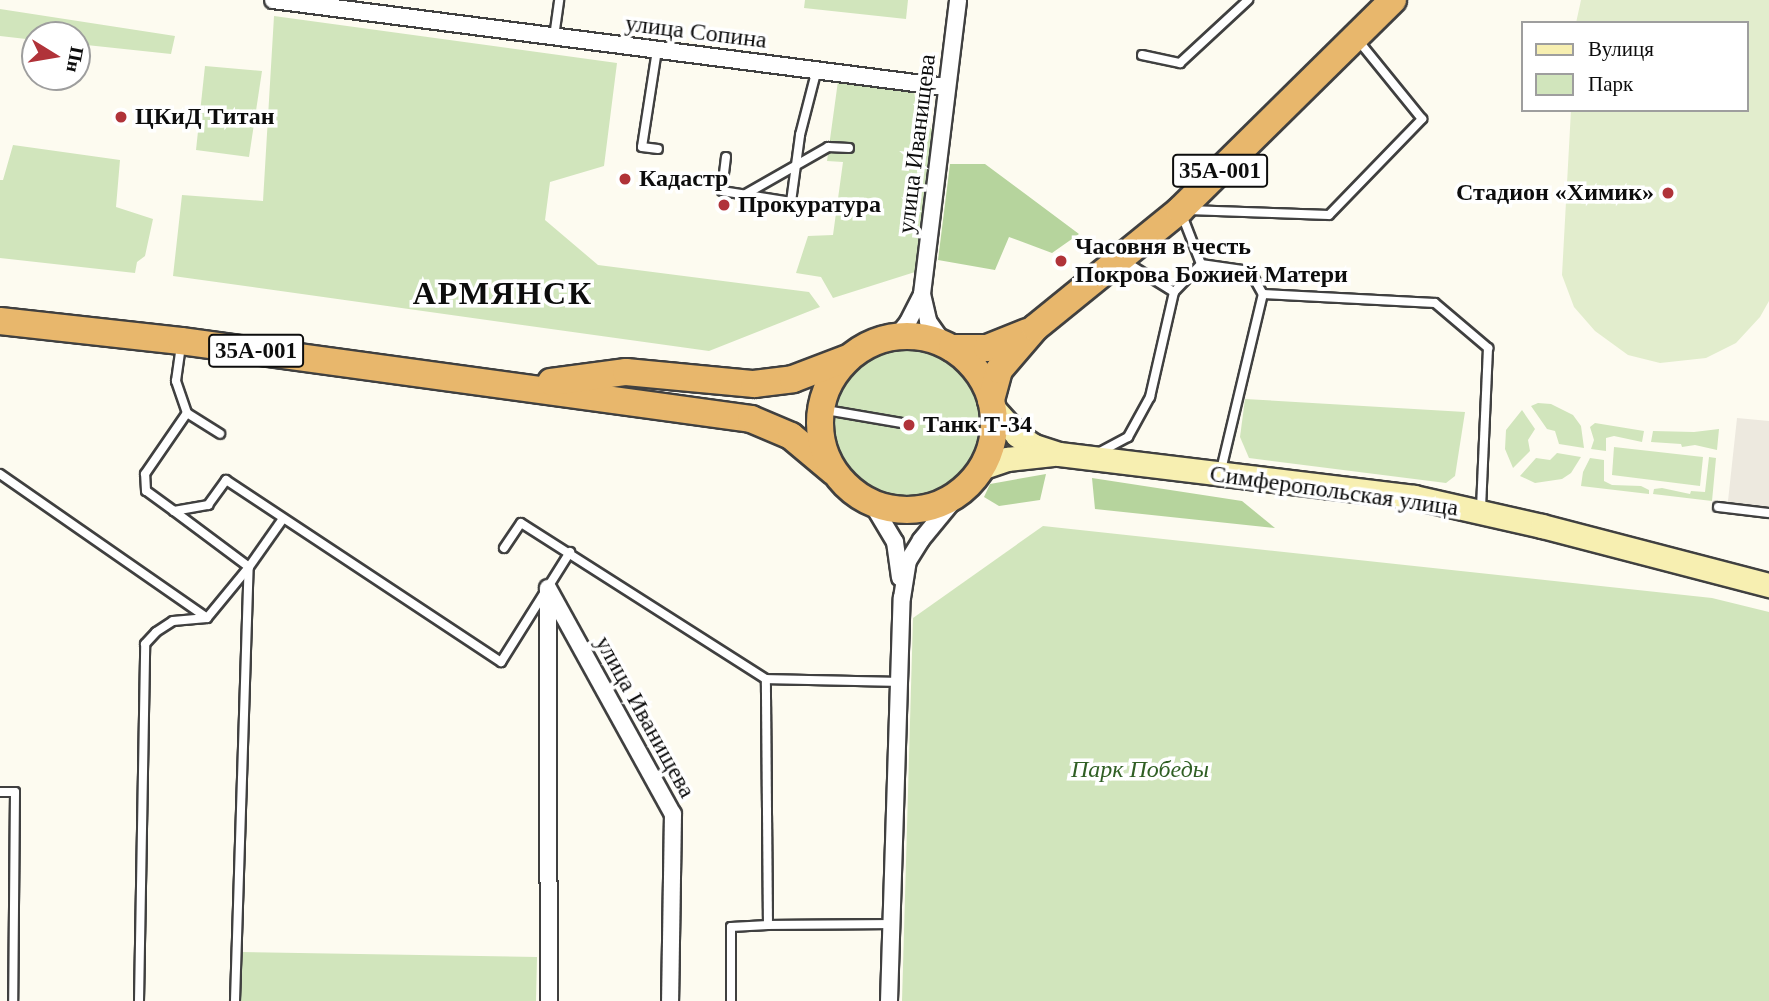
<!DOCTYPE html>
<meta charset="utf-8">
<style>
body{margin:0}
#map{position:relative;width:1769px;height:1001px;overflow:hidden;background:#fdfbf0;font-family:"Times New Roman",serif}
div>[style]{position:absolute}
.green>*{inset:0;background:#d1e5bc}
.round{border-radius:50%}
.forest>*{inset:0;background:#b6d49d}
.pitch>*{inset:0;background:#e2edcd}
.plaza>*{inset:0;background:#ede9df}
.roads{filter:drop-shadow(2px 0 #404040) drop-shadow(-2px 0 #404040) drop-shadow(0 2px #404040) drop-shadow(0 -2px #404040)}
.service>*{height:8px;margin:-4px;padding:0 4px;transform-origin:4px;border-radius:4px;background:#fff}
.minor>*{height:16px;margin:-8px;padding:0 8px;transform-origin:8px;border-radius:8px;background:#fff}
.secondary>*{height:23px;margin:-11.5px;padding:0 11.5px;transform-origin:11.5px;border-radius:11.5px;background:#f7efb1}
.trunk>*{height:26px;margin:-13px;padding:0 13px;transform-origin:13px;border-radius:13px;background:#e8b76c}
.trunk>.ring{margin:-13px;padding:0;box-sizing:content-box;background:none;border:26px solid #e8b76c;border-radius:50%}
.dots>*{width:19px;height:19px;translate:-50% -50%;box-sizing:border-box;border:4px solid #fff;border-radius:50%}
span{translate:-50% -50%;white-space:nowrap;text-align:center;line-height:1.15;-webkit-text-stroke:7px #fff;paint-order:stroke}
.shield-label span{padding:2px 5px;background:#fff;border:2px solid;border-radius:5px;-webkit-text-stroke-width:0}
.shield-label{font-size:23px;color:#0d0d0d;font-weight:700}
.street-label{font-size:24px;color:#0d0d0d}
.poi-label{font-size:24px;color:#0d0d0d;font-weight:700}
.left{translate:0 -50%;text-align:left}
.right{translate:-100% -50%;text-align:right}
.park-label{font-size:24px;color:#305f24;font-style:italic}
.district-label{font-size:32px;color:#0d0d0d;font-weight:700;letter-spacing:2px}
.legend{position:absolute;left:1521px;top:21px;width:228px;height:91px;box-sizing:border-box;background:#fff;border:2px solid #9e9e9e;margin:0;padding:9px 12px;list-style:none;font-size:21px;color:#0d0d0d}
.legend li{display:flex;align-items:center;gap:14px;height:35px}
.legend b{width:35px;border:2px solid #9e9e9e}
.north{position:absolute;left:21px;top:21px;width:70px;height:70px;box-sizing:border-box;background:#fff;border:2px solid #9e9e9e;border-radius:50%;rotate:101deg;font-size:19px;font-weight:700;line-height:28px;text-align:center;color:#0d0d0d}
.north::after{content:'';display:block;margin:auto;width:24px;height:32px;background:#b03339;clip-path:polygon(50% 0,100% 100%,50% 72%,0 100%)}
</style>
<div id="map">
<div class="green">
<i style="clip-path:polygon(805px 0,908px 0,906px 19px,804px 8px)"></i>
<i style="clip-path:polygon(0 9px,175px 36px,171px 54px,77px 44px,77px 35px,35px 35px,35px 40px,0 36px)"></i>
<i style="clip-path:polygon(274px 16px,617px 63px,604px 166px,550px 182px,545px 220px,598px 265px,809px 292px,820px 307px,709px 351px,173px 276px,182px 195px,263px 201px)"></i>
<i style="clip-path:polygon(205px 66px,262px 71px,249px 157px,196px 150px)"></i>
<i style="clip-path:polygon(838px 81px,914px 91px,917px 111px,933px 131px,915px 272px,833px 298px,821px 277px,796px 273px,808px 236px,833px 235px,843px 162px,827px 161px)"></i>
<i style="clip-path:polygon(13px 145px,120px 160px,116px 207px,153px 219px,145px 256px,137px 262px,135px 273px,0 258px,0 180px,3px 180px)"></i>
<i class="round" style="left:834px;top:348px;width:148px;height:148px"></i>
<i style="clip-path:polygon(1245px 399px,1465px 412px,1455px 476px,1446px 483px,1249px 458px,1240px 437px)"></i>
<i style="clip-path:polygon(1538px 403px,1551px 404px,1573px 415px,1581px 426px,1584px 448px,1559px 444px,1555px 431px,1547px 429px,1531px 406px)"></i>
<i style="clip-path:polygon(1522px 410px,1535px 429px,1528px 440px,1530px 451px,1513px 468px,1505px 449px,1506px 430px)"></i>
<i style="clip-path:polygon(1595px 423px,1644px 431px,1642px 442px,1614px 436px,1606px 438px,1606px 451px,1591px 449px,1594px 440px,1590px 427px)"></i>
<i style="clip-path:polygon(1719px 429px,1717px 450px,1695px 445px,1682px 447px,1681px 444px,1651px 442px,1653px 431px,1694px 432px)"></i>
<i style="clip-path:polygon(1614px 447px,1703px 457px,1700px 486px,1612px 475px)"></i>
<i style="clip-path:polygon(1557px 453px,1581px 457px,1571px 473px,1562px 479px,1535px 483px,1520px 476px,1536px 458px,1550px 460px)"></i>
<i style="clip-path:polygon(1709px 457px,1716px 458px,1712px 501px,1653px 494px,1654px 489px,1662px 488px,1690px 494px,1691px 491px,1705px 492px)"></i>
<i style="clip-path:polygon(1590px 458px,1604px 460px,1604px 481px,1612px 485px,1641px 486px,1649px 490px,1649px 494px,1581px 486px,1583px 472px)"></i>
<i style="clip-path:polygon(1043px 526px,1712px 598px,1769px 612px,1769px 1001px,902px 1001px,913px 618px)"></i>
<i style="clip-path:polygon(240px 952px,537px 957px,536px 1001px,239px 1001px)"></i>
</div>
<div class="forest">
<i style="clip-path:polygon(950px 164px,985px 164px,1079px 234px,1052px 253px,1009px 237px,995px 270px,938px 260px)"></i>
<i style="clip-path:polygon(1046px 474px,1040px 500px,999px 506px,984px 497px,990px 484px)"></i>
<i style="clip-path:polygon(1092px 478px,1242px 501px,1275px 528px,1095px 509px)"></i>
</div>
<div class="pitch">
<i style="clip-path:polygon(1581px 0,1769px 0,1769px 301px,1760px 317px,1736px 343px,1706px 358px,1660px 363px,1628px 355px,1595px 331px,1574px 307px,1562px 275px,1571px 110px,1746px 110px,1746px 23px,1576px 23px)"></i>
</div>
<div class="plaza">
<i style="clip-path:polygon(1737px 418px,1769px 421px,1769px 516px,1727px 510px)"></i>
</div>
<div class="roads">
<div class="service">
<i style="left:554px;top:37px;width:37px;rotate:-82deg"></i>
<i style="left:657px;top:50px;width:98px;rotate:98.8deg"></i>
<i style="left:642px;top:147px;width:16px;rotate:7deg"></i>
<i style="left:1142px;top:55px;width:39px;rotate:12deg"></i>
<i style="left:1180px;top:63px;width:93px;rotate:-42.8deg"></i>
<i style="left:726px;top:157px;width:34px;rotate:97deg"></i>
<i style="left:722px;top:191px;width:70px;rotate:9.1deg"></i>
<i style="left:791px;top:202px;width:68px;rotate:-82.3deg"></i>
<i style="left:800px;top:135px;width:68px;rotate:-75.6deg"></i>
<i style="left:744px;top:195px;width:97px;rotate:-29.7deg"></i>
<i style="left:828px;top:147px;width:21px;rotate:3deg"></i>
<i style="left:1188px;top:210px;width:141px;rotate:2deg"></i>
<i style="left:1329px;top:215px;width:134px;rotate:-45.9deg"></i>
<i style="left:1422px;top:119px;width:103px;rotate:-129.1deg"></i>
<i style="left:1182px;top:215px;width:53px;rotate:68.8deg"></i>
<i style="left:1124px;top:261px;width:59px;rotate:31.8deg"></i>
<i style="left:1174px;top:292px;width:39px;rotate:-46deg"></i>
<i style="left:1201px;top:264px;width:49px;rotate:8.1deg"></i>
<i style="left:1250px;top:271px;width:26px;rotate:61deg"></i>
<i style="left:820px;top:409px;width:83px;rotate:9.7deg"></i>
<i style="left:187px;top:413px;width:39px;rotate:32deg"></i>
<i style="left:1098px;top:453px;width:34px;rotate:-28deg"></i>
<i style="left:1128px;top:437px;width:46px;rotate:-61.2deg"></i>
<i style="left:1150px;top:397px;width:108px;rotate:-77.1deg"></i>
<i style="left:1221px;top:470px;width:181px;rotate:-76.6deg"></i>
<i style="left:1263px;top:294px;width:172px;rotate:3deg"></i>
<i style="left:1435px;top:303px;width:70px;rotate:40.3deg"></i>
<i style="left:1488px;top:348px;width:162px;rotate:92.5deg"></i>
<i style="left:0;top:474px;width:252px;rotate:34.8deg"></i>
<i style="left:1718px;top:507px;width:51px;rotate:6.7deg"></i>
<i style="left:174px;top:511px;width:34px;rotate:-144deg"></i>
<i style="left:146px;top:491px;width:17px;rotate:-93deg"></i>
<i style="left:145px;top:474px;width:74px;rotate:-55.5deg"></i>
<i style="left:187px;top:413px;width:34px;rotate:-109deg"></i>
<i style="left:176px;top:381px;width:37px;rotate:-82deg"></i>
<i style="left:504px;top:548px;width:30px;rotate:-56deg"></i>
<i style="left:521px;top:523px;width:290px;rotate:32.5deg"></i>
<i style="left:0;top:792px;width:15px"></i>
<i style="left:15px;top:792px;width:209px;rotate:90.5deg"></i>
<i style="left:892px;top:924px;width:124px;rotate:179.5deg"></i>
<i style="left:768px;top:925px;width:246px;rotate:-90.5deg"></i>
<i style="left:766px;top:679px;width:132px;rotate:1.3deg"></i>
<i style="left:139px;top:1001px;width:357px;rotate:-89deg"></i>
<i style="left:145px;top:644px;width:16px;rotate:-47deg"></i>
<i style="left:156px;top:632px;width:20px;rotate:-33deg"></i>
<i style="left:173px;top:621px;width:34px;rotate:-5deg"></i>
<i style="left:207px;top:618px;width:66px;rotate:-50.5deg"></i>
<i style="left:249px;top:567px;width:94px;rotate:-143.3deg"></i>
<i style="left:174px;top:511px;width:35px;rotate:-10deg"></i>
<i style="left:208px;top:505px;width:31px;rotate:-54deg"></i>
<i style="left:226px;top:480px;width:330px;rotate:33.5deg"></i>
<i style="left:501px;top:662px;width:130px;rotate:-57.9deg"></i>
<i style="left:235px;top:1001px;width:434px;rotate:-88.2deg"></i>
<i style="left:249px;top:567px;width:57px;rotate:-54.9deg"></i>
<i style="left:731px;top:1001px;width:74px;rotate:-90deg"></i>
<i style="left:731px;top:927px;width:37px;rotate:-3deg"></i>
</div>
<div class="minor">
<i style="left:273px;top:0;width:679px;rotate:7.37deg"></i>
<i style="left:922px;top:294px;width:28px;rotate:77deg"></i>
<i style="left:928px;top:321px;width:28px;rotate:55deg"></i>
<i style="left:889px;top:337px;width:13px;rotate:-27deg"></i>
<i style="left:901px;top:331px;width:11px;rotate:-52deg"></i>
<i style="left:908px;top:322px;width:31px;rotate:-63deg"></i>
<i style="left:922px;top:294px;width:296px;rotate:-83deg"></i>
<i style="left:871px;top:502px;width:47px;rotate:59deg"></i>
<i style="left:895px;top:542px;width:36px;rotate:82deg"></i>
<i style="left:548px;top:588px;width:258px;rotate:61.1deg"></i>
<i style="left:673px;top:814px;width:187px;rotate:90.9deg"></i>
<i style="left:548px;top:590px;width:411px;rotate:89.9deg"></i>
<i style="left:889px;top:1001px;width:403px;rotate:-88.2deg"></i>
<i style="left:902px;top:598px;width:37px;rotate:-81deg"></i>
<i style="left:908px;top:561px;width:25px;rotate:-58deg"></i>
<i style="left:921px;top:540px;width:65px;rotate:-50.6deg"></i>
</div>
<div class="secondary">
<i style="left:993px;top:408px;width:36px;rotate:48deg"></i>
<i style="left:1017px;top:435px;width:20px;rotate:33deg"></i>
<i style="left:1034px;top:446px;width:26px;rotate:18deg"></i>
<i style="left:1059px;top:454px;width:358px;rotate:6.9deg"></i>
<i style="left:1414px;top:497px;width:131px;rotate:12.8deg"></i>
<i style="left:1542px;top:526px;width:235px;rotate:14.6deg"></i>
<i style="left:981px;top:468px;width:28px;rotate:-19deg"></i>
<i style="left:1007px;top:459px;width:46px;rotate:-6.2deg"></i>
</div>
<div class="trunk">
<i style="left:0;top:321px;width:182px;rotate:6.3deg"></i>
<i style="left:181px;top:341px;width:575px;rotate:7.79deg"></i>
<i style="left:751px;top:419px;width:43px;rotate:23deg"></i>
<i style="left:791px;top:436px;width:56px;rotate:39.9deg"></i>
<i class="ring" style="left:820px;top:336px;width:148px;height:148px"></i>
<i style="left:952px;top:348px;width:35px"></i>
<i style="left:987px;top:348px;width:43px;rotate:-21.8deg"></i>
<i style="left:551px;top:382px;width:76px;rotate:-7.6deg"></i>
<i style="left:626px;top:372px;width:129px;rotate:5.4deg"></i>
<i style="left:754px;top:384px;width:39px;rotate:-7deg"></i>
<i style="left:793px;top:379px;width:59px;rotate:-20.9deg"></i>
<i style="left:991px;top:400px;width:31px;rotate:-75deg"></i>
<i style="left:999px;top:370px;width:55px;rotate:-49.4deg"></i>
<i style="left:1035px;top:328px;width:187px;rotate:-39.1deg"></i>
<i style="left:1180px;top:210px;width:299px;rotate:-44.6deg"></i>
</div>
</div>
<div class="dots">
<i style="left:121px;top:117px;background:#b03339"></i>
<i style="left:625px;top:179px;background:#b03339"></i>
<i style="left:1668px;top:193px;background:#b03339"></i>
<i style="left:724px;top:205px;background:#b03339"></i>
<i style="left:1061px;top:261px;background:#b03339"></i>
<i style="left:909px;top:425px;background:#b03339"></i>
</div>
<div class="shield-label">
<span style="left:1220px;top:171px">35А-001</span>
<span style="left:256px;top:351px">35А-001</span>
</div>
<div class="street-label">
<span style="left:696px;top:32px;rotate:7deg">улица Сопина</span>
<span style="left:917px;top:144px;rotate:-83deg">улица Иванищева</span>
<span style="left:1334px;top:491px;rotate:8deg">Симферопольская улица</span>
<span style="left:645px;top:717px;rotate:61deg">улица Иванищева</span>
</div>
<div class="poi-label">
<span class="left" style="left:135px;top:117px">ЦКиД Титан</span>
<span class="left" style="left:639px;top:179px">Кадастр</span>
<span class="right" style="left:1654px;top:193px">Стадион «Химик»</span>
<span class="left" style="left:738px;top:205px">Прокуратура</span>
<span class="left" style="left:1075px;top:261px">Часовня в честь<br>Покрова Божией Матери</span>
<span class="left" style="left:923px;top:425px">Танк Т-34</span>
</div>
<div class="park-label">
<span style="left:1140px;top:770px">Парк Победы</span>
</div>
<div class="district-label">
<span style="left:503px;top:293px">АРМЯНСК</span>
</div>
<ul class="legend">
<li><b style="height:9px;background:#f7efb1"></b>Вулиця</li>
<li><b style="height:19px;background:#d1e5bc"></b>Парк</li>
</ul>
<div class="north">Пн</div>
</div>
